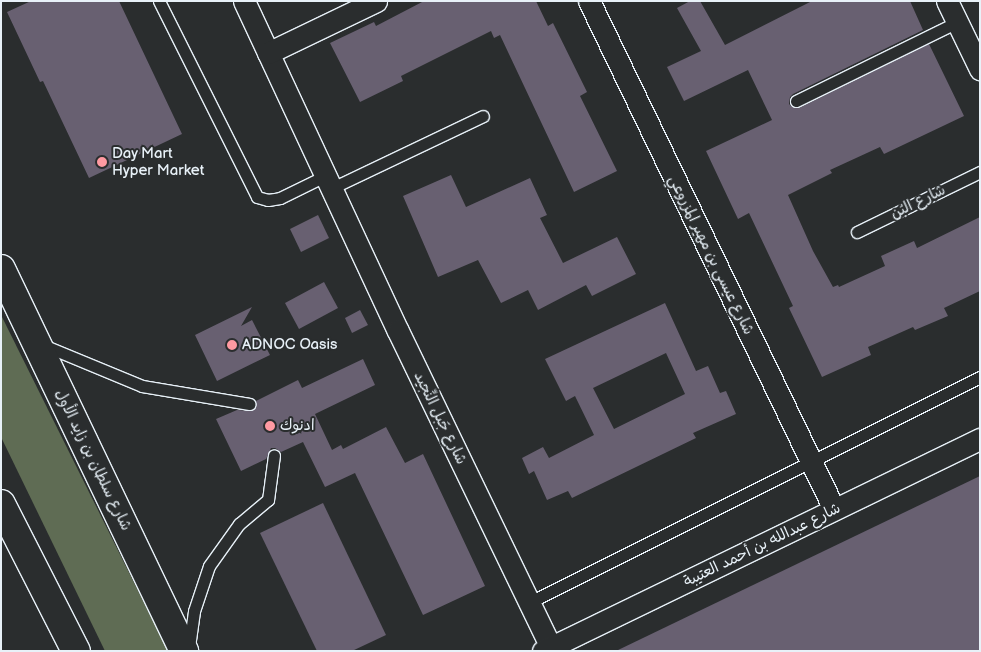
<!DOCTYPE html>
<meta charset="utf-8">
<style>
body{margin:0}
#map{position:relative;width:981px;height:652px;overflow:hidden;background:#2a2d2e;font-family:"Balsamiq Sans","Playpen Sans Arabic",sans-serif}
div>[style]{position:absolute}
.green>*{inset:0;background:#5f6c54}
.building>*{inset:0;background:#686071}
.roads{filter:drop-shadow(1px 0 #e8f1f8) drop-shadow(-1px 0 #e8f1f8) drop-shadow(0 1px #e8f1f8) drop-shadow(0 -1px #e8f1f8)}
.lane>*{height:11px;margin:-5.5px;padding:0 5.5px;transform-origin:5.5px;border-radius:5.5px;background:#2a2d2e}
.street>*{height:21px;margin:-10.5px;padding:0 10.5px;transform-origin:10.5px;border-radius:10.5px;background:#2a2d2e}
.primary>*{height:28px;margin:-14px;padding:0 14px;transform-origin:14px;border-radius:14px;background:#2a2d2e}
.dots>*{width:14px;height:14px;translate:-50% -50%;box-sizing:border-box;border:2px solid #2a2d2e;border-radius:50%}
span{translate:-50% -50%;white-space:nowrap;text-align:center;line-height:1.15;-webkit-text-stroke:4px #2a2d2e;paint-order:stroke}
.poi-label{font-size:15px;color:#e8f1f8}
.left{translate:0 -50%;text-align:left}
.street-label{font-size:15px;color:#e8f1f8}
.frame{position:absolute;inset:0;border:2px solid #e8f1f8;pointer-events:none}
</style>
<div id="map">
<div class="green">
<i style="clip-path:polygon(1px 315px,168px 651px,105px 651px,1px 437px)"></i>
</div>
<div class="building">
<i style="clip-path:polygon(31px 1px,119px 1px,182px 134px,89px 178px,43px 81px,40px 82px,7px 12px)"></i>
<i style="clip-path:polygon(424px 1px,536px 1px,548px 26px,553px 23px,587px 92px,580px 96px,617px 171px,574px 192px,500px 35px,494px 38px,491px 31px,401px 76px,403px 81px,360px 102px,330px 43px,374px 22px,376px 26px)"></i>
<i style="clip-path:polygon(690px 1px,700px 1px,725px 45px,812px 1px,910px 1px,923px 30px,793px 94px,790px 97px,789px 104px,792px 107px,799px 108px,929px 44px,964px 116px,884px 154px,880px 147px,830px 170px,832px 173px,788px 195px,813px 251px,833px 287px,838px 285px,839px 287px,885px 266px,881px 256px,914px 241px,917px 248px,980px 217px,980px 291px,944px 308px,948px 316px,915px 330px,913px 327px,868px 347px,871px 355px,822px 377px,789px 308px,793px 306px,749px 213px,738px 219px,706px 151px,772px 120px,748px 70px,684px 101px,667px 67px,701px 51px,677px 8px)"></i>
<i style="clip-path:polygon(451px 175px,466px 207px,530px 178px,547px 215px,540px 218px,563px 263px,617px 237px,636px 274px,592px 296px,586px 285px,538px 310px,528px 290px,501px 303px,478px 260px,438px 277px,403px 196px)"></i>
<i style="clip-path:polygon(318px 215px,329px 238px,301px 252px,290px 229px)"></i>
<i style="clip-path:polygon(324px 282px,338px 308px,299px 329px,285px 303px)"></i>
<i style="clip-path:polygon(evenodd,665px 303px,696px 371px,708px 366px,720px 393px,726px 391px,736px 414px,693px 433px,696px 438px,572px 498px,568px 491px,547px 500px,534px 471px,529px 474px,522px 458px,543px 447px,549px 458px,594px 435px,575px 396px,566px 401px,545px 359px,665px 303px,666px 353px,685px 394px,614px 429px,593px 388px,666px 353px)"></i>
<i style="clip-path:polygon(252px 307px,241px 326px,252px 320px,270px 355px,217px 381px,195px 335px)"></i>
<i style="clip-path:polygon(360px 310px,368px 325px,352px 333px,345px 318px)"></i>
<i style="clip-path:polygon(363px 359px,375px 385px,315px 414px,332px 450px,341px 445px,343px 449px,386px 427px,405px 463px,423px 454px,485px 586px,423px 615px,355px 473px,325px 487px,303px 442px,281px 452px,275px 448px,271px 448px,266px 459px,241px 471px,216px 419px,237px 410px,252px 411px,256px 406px,256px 401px,298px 380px,302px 388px)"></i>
<i style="clip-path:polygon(980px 476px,980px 651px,616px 651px)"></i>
<i style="clip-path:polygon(323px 503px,386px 635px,352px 651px,317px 651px,260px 533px)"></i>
</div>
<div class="roads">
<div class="lane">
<i style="left:159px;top:1px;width:219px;rotate:63.4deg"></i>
<i style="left:257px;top:197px;width:11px;rotate:15deg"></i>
<i style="left:268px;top:200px;width:12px;rotate:-9deg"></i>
<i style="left:280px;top:198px;width:52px;rotate:-26.1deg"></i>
<i style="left:796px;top:101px;width:179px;rotate:-26.1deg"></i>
<i style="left:332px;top:188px;width:167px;rotate:-25.5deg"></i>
<i style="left:857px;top:232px;width:137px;rotate:-26deg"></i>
<i style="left:43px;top:345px;width:107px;rotate:22.5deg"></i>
<i style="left:142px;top:386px;width:109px;rotate:9.5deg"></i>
<i style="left:530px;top:602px;width:503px;rotate:-26.57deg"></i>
<i style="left:189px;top:647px;width:36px;rotate:-82deg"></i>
<i style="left:194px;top:611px;width:47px;rotate:-71.6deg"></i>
<i style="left:209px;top:566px;width:52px;rotate:-54.5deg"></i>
<i style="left:239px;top:524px;width:38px;rotate:-40deg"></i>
<i style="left:268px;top:500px;width:45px;rotate:-82.4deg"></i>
</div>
<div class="street">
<i style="left:244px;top:1px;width:364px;rotate:65deg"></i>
<i style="left:398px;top:331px;width:351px;rotate:64.2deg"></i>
<i style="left:589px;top:1px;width:564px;rotate:64.25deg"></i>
<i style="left:947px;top:1px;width:76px;rotate:64.1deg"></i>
<i style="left:268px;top:53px;width:120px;rotate:-25.7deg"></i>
<i style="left:543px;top:651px;width:486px;rotate:-25.9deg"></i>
</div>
<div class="primary">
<i style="left:1px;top:269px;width:424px;rotate:64.4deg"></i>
<i style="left:1px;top:504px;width:165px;rotate:63deg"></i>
</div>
</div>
<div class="dots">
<i style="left:102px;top:162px;background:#ff9aa2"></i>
<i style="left:232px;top:345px;background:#ff9aa2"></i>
<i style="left:270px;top:426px;background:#ff9aa2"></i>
</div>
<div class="poi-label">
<span class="left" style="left:112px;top:162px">Day Mart<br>Hyper Market</span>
<span class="left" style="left:242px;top:345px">ADNOC Oasis</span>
<span class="left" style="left:280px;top:426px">ادنوك</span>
</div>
<div class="street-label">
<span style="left:918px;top:202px;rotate:-26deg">شارع البُن</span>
<span style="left:711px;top:255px;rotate:64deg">شارع عيسى بن مهير المزروعي</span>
<span style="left:440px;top:418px;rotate:64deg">شارع جَبل النِّجيد</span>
<span style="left:93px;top:460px;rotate:64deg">شارع سلطان بن زايد الأول</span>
<span style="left:762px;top:545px;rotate:-26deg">شارع عبدالله بن أحمد العتيبة</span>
</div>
<div class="frame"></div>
</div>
